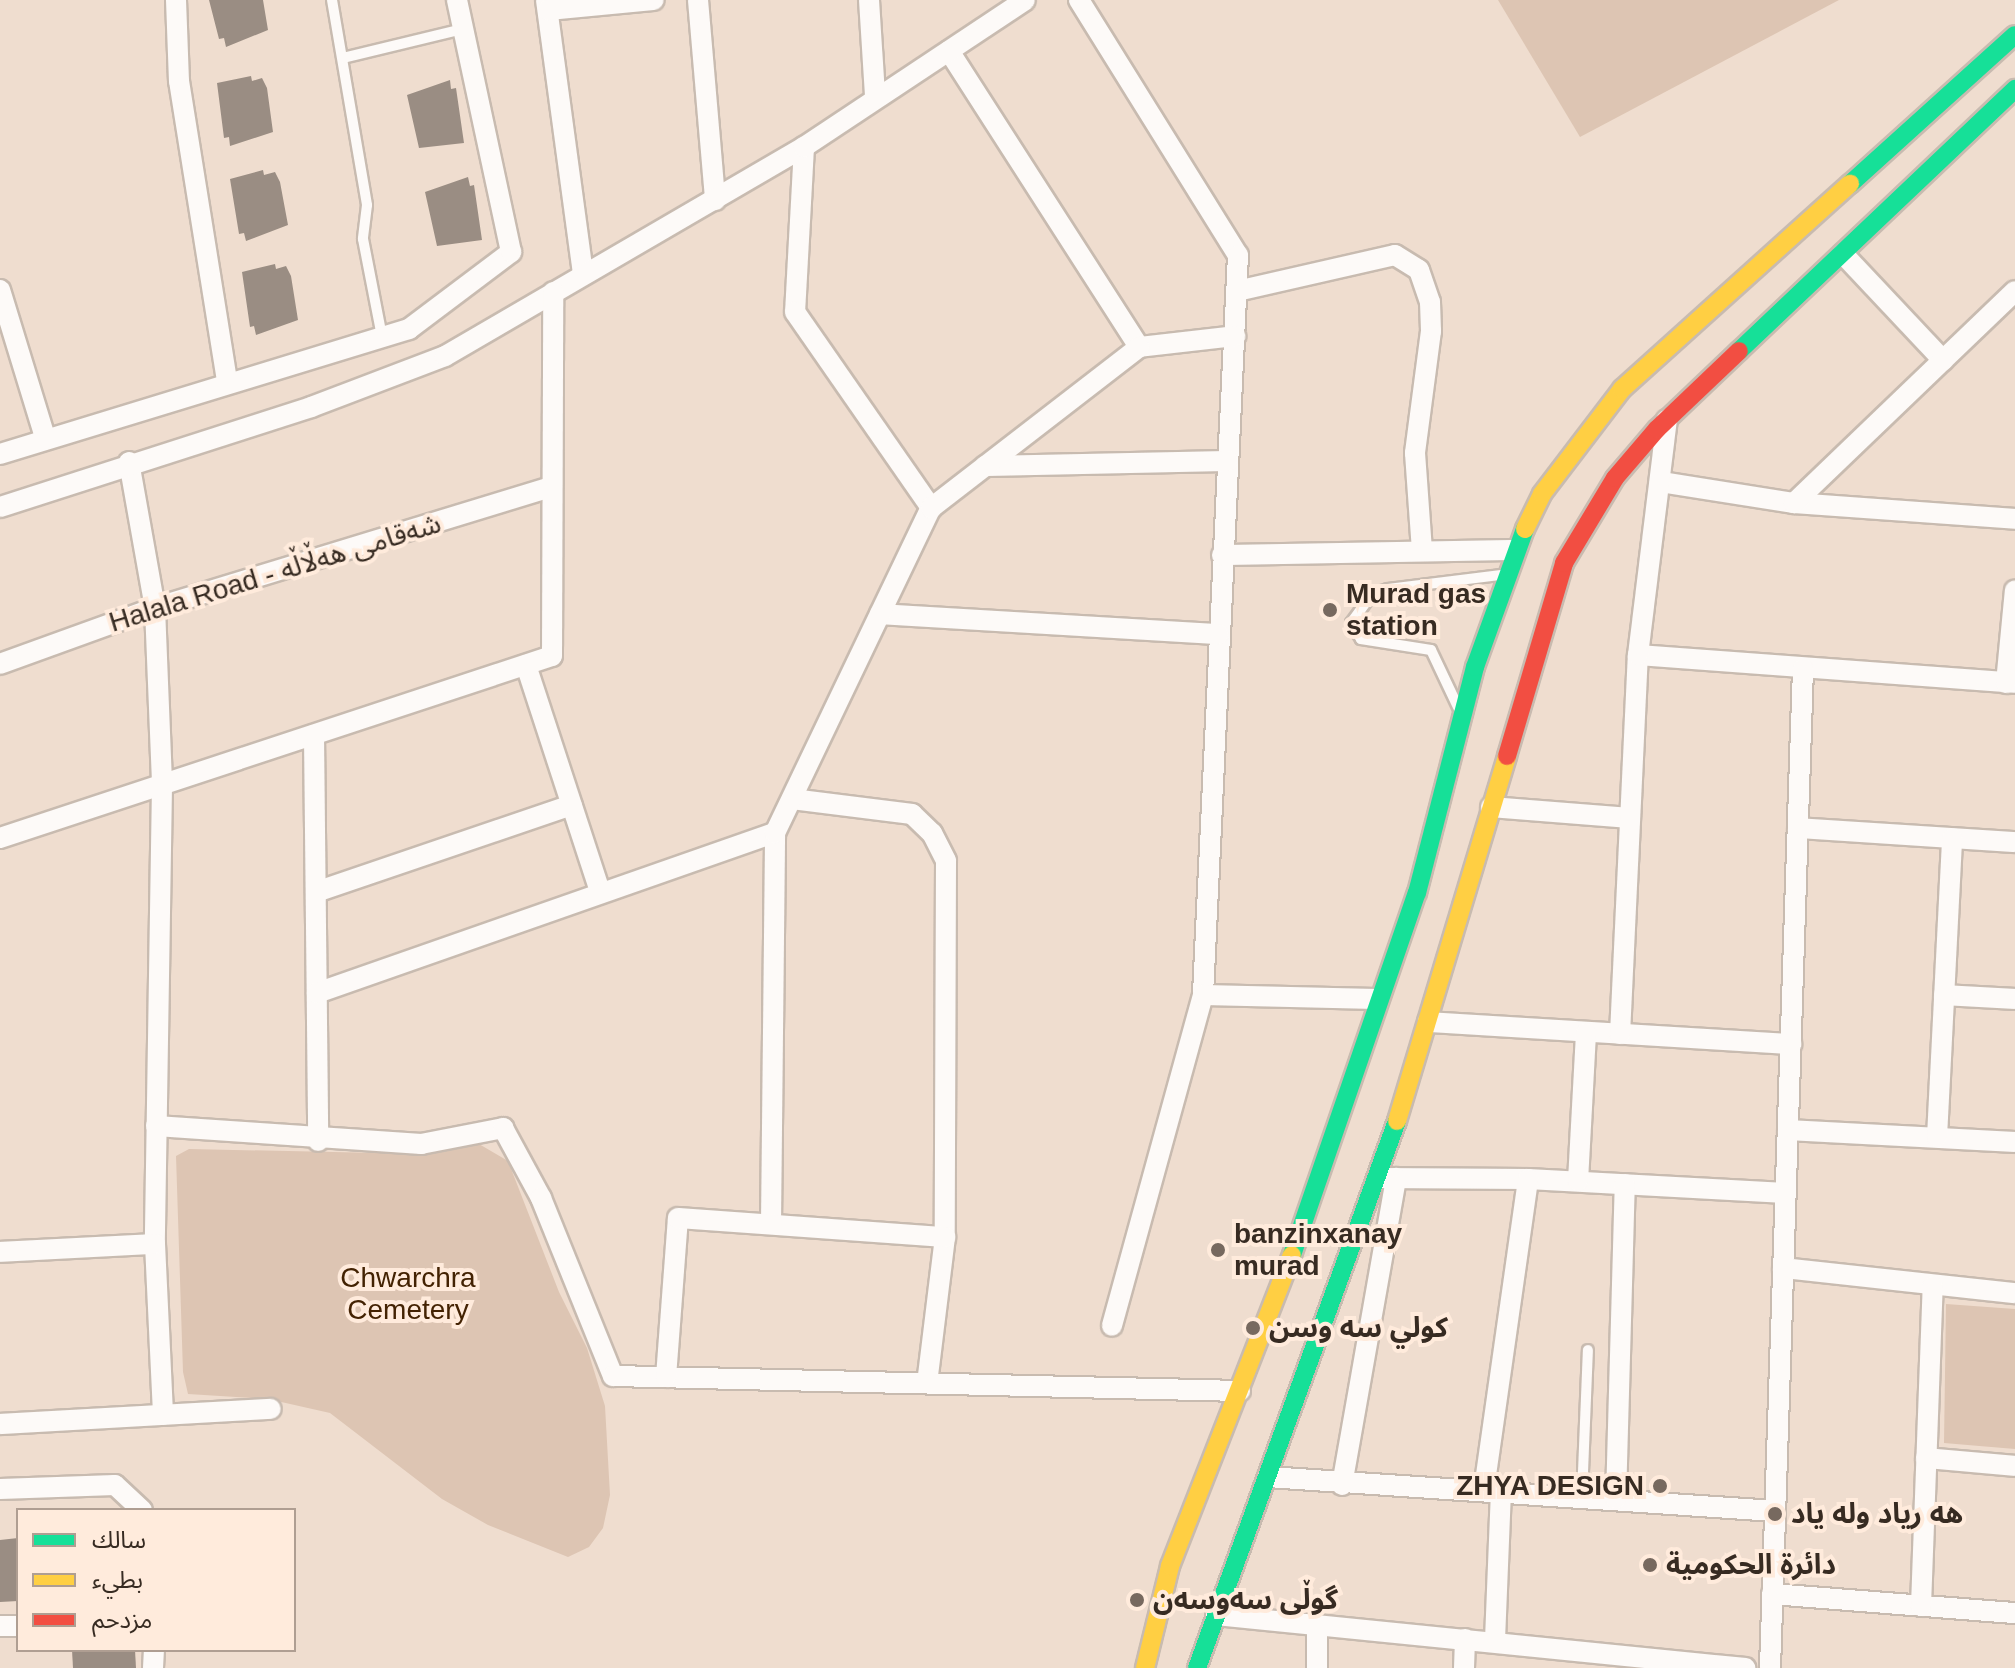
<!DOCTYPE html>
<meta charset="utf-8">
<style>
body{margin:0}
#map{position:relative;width:2015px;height:1668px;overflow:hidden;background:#efddcf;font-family:Helvetica,"Noto Sans Arabic",sans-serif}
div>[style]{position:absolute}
.green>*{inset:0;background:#ddc5b3}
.building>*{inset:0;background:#9a8d83}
.roads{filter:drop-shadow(2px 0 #c8bbb0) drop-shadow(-2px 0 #c8bbb0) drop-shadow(0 2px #c8bbb0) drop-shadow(0 -2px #c8bbb0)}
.lane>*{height:10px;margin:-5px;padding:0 5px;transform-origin:5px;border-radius:5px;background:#fdfaf8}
.street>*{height:20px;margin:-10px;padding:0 10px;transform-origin:10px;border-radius:10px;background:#fdfaf8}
.fast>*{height:18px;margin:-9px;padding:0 9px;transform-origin:9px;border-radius:9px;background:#16e098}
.slow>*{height:18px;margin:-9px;padding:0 9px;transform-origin:9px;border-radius:9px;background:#ffcf43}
.jam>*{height:18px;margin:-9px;padding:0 9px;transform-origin:9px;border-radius:9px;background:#f24e42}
.dots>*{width:22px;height:22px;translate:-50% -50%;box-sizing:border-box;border:4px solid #ffebdc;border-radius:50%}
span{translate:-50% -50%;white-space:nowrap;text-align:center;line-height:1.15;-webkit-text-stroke:8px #ffebdc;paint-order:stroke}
.street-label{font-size:28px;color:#372b22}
.poi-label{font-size:28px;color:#372b22;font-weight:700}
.left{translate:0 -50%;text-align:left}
.right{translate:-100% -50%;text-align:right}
.park-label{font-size:28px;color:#432202}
.legend{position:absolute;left:16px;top:1508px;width:280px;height:144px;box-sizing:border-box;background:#ffebdc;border:2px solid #af9e92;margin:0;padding:10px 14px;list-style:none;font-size:24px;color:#372b22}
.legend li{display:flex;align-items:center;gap:16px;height:40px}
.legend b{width:40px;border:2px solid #af9e92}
</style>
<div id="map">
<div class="green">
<i style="clip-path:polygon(1498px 0,1839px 0,1580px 137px)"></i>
<i style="clip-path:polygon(479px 1144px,508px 1161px,559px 1292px,587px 1348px,605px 1406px,610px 1495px,603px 1528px,589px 1547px,568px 1557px,488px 1525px,442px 1499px,330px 1413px,268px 1399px,188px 1394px,183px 1372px,176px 1156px,189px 1149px,379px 1153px)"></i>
<i style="clip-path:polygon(1946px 1304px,2015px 1309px,2015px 1449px,1944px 1443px)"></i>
</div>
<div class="building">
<i style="clip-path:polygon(209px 0,263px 0,268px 30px,226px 47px,224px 38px,219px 39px)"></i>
<i style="clip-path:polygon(251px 76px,252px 81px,262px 78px,267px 88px,273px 132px,230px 146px,229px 137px,224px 138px,217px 83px)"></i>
<i style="clip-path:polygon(450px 80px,451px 89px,456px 88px,464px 143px,419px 148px,407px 95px)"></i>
<i style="clip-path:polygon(263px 170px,264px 175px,275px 172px,280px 182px,288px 225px,246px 241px,244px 233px,239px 234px,230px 179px)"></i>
<i style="clip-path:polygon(468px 177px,470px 186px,474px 185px,482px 240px,437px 246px,425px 192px)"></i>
<i style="clip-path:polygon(275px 264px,276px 269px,286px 266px,291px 276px,298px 320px,256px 335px,254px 326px,250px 327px,242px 272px)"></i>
<i style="clip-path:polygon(18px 1538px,18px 1601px,0 1602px,0 1540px)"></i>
<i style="clip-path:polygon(72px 1650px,135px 1650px,136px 1668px,73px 1668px)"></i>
</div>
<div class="roads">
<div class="lane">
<i style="left:332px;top:0;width:208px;rotate:80.3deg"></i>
<i style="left:367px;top:205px;width:34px;rotate:97deg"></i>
<i style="left:363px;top:239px;width:100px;rotate:79deg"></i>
<i style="left:343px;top:58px;width:123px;rotate:-13.6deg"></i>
<i style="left:1458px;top:707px;width:63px;rotate:-115.3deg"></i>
<i style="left:1431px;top:650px;width:71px;rotate:-171.1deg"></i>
<i style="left:1361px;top:639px;width:19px;rotate:-122deg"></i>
<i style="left:1351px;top:623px;width:36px;rotate:-54deg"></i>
<i style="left:1372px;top:594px;width:17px;rotate:-17deg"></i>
<i style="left:1388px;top:589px;width:114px;rotate:-7.1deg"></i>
<i style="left:1582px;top:1497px;width:147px;rotate:-87.7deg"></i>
</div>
<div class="street">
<i style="left:176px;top:0;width:81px;rotate:87.9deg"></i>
<i style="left:179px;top:81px;width:305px;rotate:80.9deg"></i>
<i style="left:546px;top:0;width:276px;rotate:82.3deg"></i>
<i style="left:698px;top:0;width:201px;rotate:85.1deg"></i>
<i style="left:869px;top:0;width:96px;rotate:86.4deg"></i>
<i style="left:1079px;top:0;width:301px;rotate:58.1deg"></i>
<i style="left:1238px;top:255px;width:741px;rotate:92.71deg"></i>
<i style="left:1203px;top:995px;width:343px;rotate:105.4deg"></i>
<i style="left:548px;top:10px;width:106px;rotate:-5.4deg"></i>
<i style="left:949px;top:51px;width:352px;rotate:57.3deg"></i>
<i style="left:1139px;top:347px;width:97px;rotate:-6.5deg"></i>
<i style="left:804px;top:147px;width:165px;rotate:93.1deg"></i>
<i style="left:795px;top:312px;width:239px;rotate:55.2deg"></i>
<i style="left:1843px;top:254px;width:146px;rotate:46.7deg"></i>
<i style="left:0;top:290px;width:154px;rotate:73deg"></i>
<i style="left:1237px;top:291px;width:162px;rotate:-12.8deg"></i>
<i style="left:1395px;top:255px;width:28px;rotate:32deg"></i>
<i style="left:1419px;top:270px;width:34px;rotate:71deg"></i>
<i style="left:1430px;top:302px;width:29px;rotate:88deg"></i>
<i style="left:1431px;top:331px;width:123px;rotate:97.5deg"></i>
<i style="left:1415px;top:453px;width:98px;rotate:85.9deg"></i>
<i style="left:0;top:454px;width:428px;rotate:-17deg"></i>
<i style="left:409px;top:329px;width:128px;rotate:-37deg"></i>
<i style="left:511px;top:252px;width:258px;rotate:-102.1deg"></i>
<i style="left:129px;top:462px;width:148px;rotate:79.9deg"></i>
<i style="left:155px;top:608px;width:177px;rotate:87.7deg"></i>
<i style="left:162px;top:785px;width:459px;rotate:90.9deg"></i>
<i style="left:155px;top:1244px;width:171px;rotate:87.3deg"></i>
<i style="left:985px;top:466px;width:243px;rotate:-1.2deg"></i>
<i style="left:1661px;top:482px;width:135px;rotate:9deg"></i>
<i style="left:1794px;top:503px;width:222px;rotate:4.1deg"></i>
<i style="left:1794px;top:503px;width:306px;rotate:-43.8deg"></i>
<i style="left:0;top:507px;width:327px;rotate:-17.8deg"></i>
<i style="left:311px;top:407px;width:143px;rotate:-20.8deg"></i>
<i style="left:445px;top:356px;width:415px;rotate:-30.2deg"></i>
<i style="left:804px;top:147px;width:265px;rotate:-33.6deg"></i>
<i style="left:1222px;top:555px;width:293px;rotate:-1deg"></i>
<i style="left:880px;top:614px;width:339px;rotate:3.4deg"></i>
<i style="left:1638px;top:655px;width:378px;rotate:4.2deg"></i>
<i style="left:0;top:664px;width:165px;rotate:-19.9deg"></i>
<i style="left:155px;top:608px;width:415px;rotate:-17deg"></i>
<i style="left:526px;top:665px;width:239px;rotate:71.9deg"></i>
<i style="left:2006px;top:683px;width:93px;rotate:-84.5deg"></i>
<i style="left:314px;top:735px;width:406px;rotate:89.4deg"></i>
<i style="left:792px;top:799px;width:121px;rotate:7.1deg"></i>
<i style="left:912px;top:814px;width:28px;rotate:44deg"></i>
<i style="left:932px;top:833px;width:31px;rotate:63deg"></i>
<i style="left:946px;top:861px;width:376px;rotate:90.2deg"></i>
<i style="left:945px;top:1237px;width:147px;rotate:97deg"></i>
<i style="left:1491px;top:807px;width:139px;rotate:4.5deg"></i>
<i style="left:1798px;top:828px;width:217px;rotate:3.7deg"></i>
<i style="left:0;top:838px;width:581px;rotate:-18.25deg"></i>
<i style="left:552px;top:656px;width:364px;rotate:-89.8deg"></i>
<i style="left:316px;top:892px;width:270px;rotate:-18.8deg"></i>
<i style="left:317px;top:993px;width:485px;rotate:-19.3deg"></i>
<i style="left:1203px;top:995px;width:174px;rotate:1.3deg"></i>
<i style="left:1944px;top:995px;width:71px;rotate:3.2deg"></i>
<i style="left:1428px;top:1022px;width:364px;rotate:3.5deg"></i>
<i style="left:1620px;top:1034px;width:379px;rotate:-87.3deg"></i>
<i style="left:1638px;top:655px;width:237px;rotate:-83deg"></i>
<i style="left:156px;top:1126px;width:266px;rotate:3.9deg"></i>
<i style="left:421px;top:1144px;width:84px;rotate:-11deg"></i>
<i style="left:503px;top:1128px;width:80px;rotate:61.5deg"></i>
<i style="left:541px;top:1198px;width:192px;rotate:68deg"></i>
<i style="left:613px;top:1376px;width:627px;rotate:1.37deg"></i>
<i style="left:1788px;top:1130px;width:227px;rotate:3deg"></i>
<i style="left:1937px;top:1137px;width:299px;rotate:-87.1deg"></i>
<i style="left:1379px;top:1178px;width:149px;rotate:0.4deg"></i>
<i style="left:1528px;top:1179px;width:258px;rotate:3.1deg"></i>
<i style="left:1578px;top:1181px;width:148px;rotate:-86.9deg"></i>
<i style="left:771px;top:1223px;width:390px;rotate:-89.4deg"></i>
<i style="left:775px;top:833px;width:361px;rotate:-64.4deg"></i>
<i style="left:931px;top:508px;width:263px;rotate:-37.7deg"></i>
<i style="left:0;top:1252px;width:155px;rotate:-3deg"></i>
<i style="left:1783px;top:1268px;width:233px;rotate:6.2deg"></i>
<i style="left:666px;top:1377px;width:159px;rotate:-85.7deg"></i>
<i style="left:678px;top:1218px;width:268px;rotate:4.1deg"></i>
<i style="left:0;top:1424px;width:271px;rotate:-3.2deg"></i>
<i style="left:1926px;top:1458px;width:89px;rotate:5.1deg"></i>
<i style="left:1268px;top:1477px;width:508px;rotate:3.84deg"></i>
<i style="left:1342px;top:1485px;width:312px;rotate:-80deg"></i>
<i style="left:0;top:1489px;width:115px;rotate:-2deg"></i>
<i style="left:115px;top:1485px;width:37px;rotate:43deg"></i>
<i style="left:1484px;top:1489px;width:313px;rotate:-81.9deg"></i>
<i style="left:1616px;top:1499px;width:315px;rotate:-88.4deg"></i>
<i style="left:1772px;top:1594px;width:244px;rotate:4.5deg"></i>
<i style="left:1921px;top:1606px;width:320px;rotate:-87.9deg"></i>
<i style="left:1216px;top:1615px;width:532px;rotate:5.72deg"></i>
<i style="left:0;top:1626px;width:18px"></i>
<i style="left:1495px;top:1640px;width:150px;rotate:-87.7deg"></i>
<i style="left:153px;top:1668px;width:18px;rotate:-87deg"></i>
<i style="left:1317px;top:1668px;width:40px;rotate:-90deg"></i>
<i style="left:1464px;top:1668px;width:29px;rotate:-88deg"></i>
<i style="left:1770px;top:1668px;width:1000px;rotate:-88.11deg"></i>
</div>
<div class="fast">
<i style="left:1850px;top:184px;width:222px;rotate:-42.1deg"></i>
<i style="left:1739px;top:351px;width:381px;rotate:-43.5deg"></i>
<i style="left:1292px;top:1255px;width:383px;rotate:-71deg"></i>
<i style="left:1417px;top:893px;width:233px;rotate:-75.6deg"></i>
<i style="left:1475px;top:667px;width:147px;rotate:-70.1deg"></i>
<i style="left:1197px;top:1668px;width:582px;rotate:-69.92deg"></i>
</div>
<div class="slow">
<i style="left:1525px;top:529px;width:39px;rotate:-64deg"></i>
<i style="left:1542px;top:494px;width:132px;rotate:-52.7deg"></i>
<i style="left:1622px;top:389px;width:307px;rotate:-42deg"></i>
<i style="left:1397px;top:1121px;width:381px;rotate:-73.2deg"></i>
<i style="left:1145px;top:1668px;width:105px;rotate:-76.2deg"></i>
<i style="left:1170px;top:1566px;width:334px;rotate:-68.6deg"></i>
</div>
<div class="jam">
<i style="left:1507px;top:756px;width:201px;rotate:-73.5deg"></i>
<i style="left:1564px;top:563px;width:99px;rotate:-59deg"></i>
<i style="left:1615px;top:478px;width:65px;rotate:-49.4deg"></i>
<i style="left:1657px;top:429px;width:113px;rotate:-43.6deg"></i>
</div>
</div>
<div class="dots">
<i style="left:1330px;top:610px;background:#77695f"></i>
<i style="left:1218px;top:1250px;background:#77695f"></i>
<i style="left:1253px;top:1328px;background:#77695f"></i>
<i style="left:1660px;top:1486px;background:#77695f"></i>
<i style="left:1775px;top:1514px;background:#77695f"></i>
<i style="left:1650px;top:1565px;background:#77695f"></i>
<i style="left:1137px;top:1600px;background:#77695f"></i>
</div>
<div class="street-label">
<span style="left:275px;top:573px;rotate:-17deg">Halala Road - شەقامی هەڵاڵە</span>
</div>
<div class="poi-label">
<span class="left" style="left:1346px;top:610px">Murad gas<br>station</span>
<span class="left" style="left:1234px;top:1250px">banzinxanay<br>murad</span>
<span class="left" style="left:1269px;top:1328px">كولي سه وسن</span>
<span class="right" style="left:1644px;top:1486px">ZHYA DESIGN</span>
<span class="left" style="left:1791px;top:1514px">هه رياد وله ياد</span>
<span class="left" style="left:1666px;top:1565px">دائرة الحكومية</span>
<span class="left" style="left:1153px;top:1600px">گوڵی سەوسەن</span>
</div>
<div class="park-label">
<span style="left:408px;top:1294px">Chwarchra<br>Cemetery</span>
</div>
<ul class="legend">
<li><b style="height:10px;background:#16e098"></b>سالك</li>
<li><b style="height:10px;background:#ffcf43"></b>بطيء</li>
<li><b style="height:10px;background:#f24e42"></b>مزدحم</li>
</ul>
</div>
